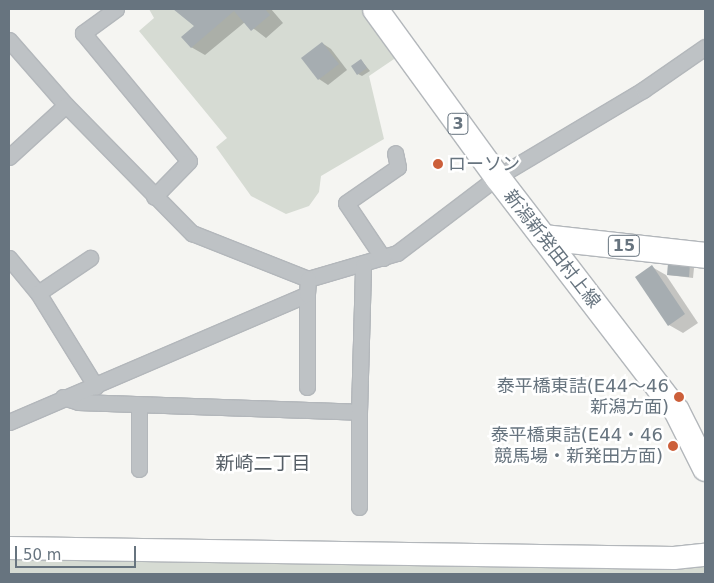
<!DOCTYPE html>
<meta charset="utf-8">
<style>
body{margin:0}
#map{position:relative;width:714px;height:583px;overflow:hidden;background:#f5f5f2;font-family:"DejaVu Sans","Noto Sans JP",sans-serif}
div>[style]{position:absolute}
.green>*{inset:0;background:#d6dbd3}
.shadow>*{inset:0;background:#0003}
.building>*{inset:0;background:#a6adb1}
.roads{filter:drop-shadow(1px 0 #b3b7bb) drop-shadow(-1px 0 #b3b7bb) drop-shadow(0 1px #b3b7bb) drop-shadow(0 -1px #b3b7bb)}
.street>*{height:15px;margin:-7.5px;padding:0 7.5px;transform-origin:7.5px;border-radius:7.5px;background:#bec2c5}
.secondary>*{height:22px;margin:-11px;padding:0 11px;transform-origin:11px;border-radius:11px;background:#fff}
.primary>*{height:25px;margin:-12.5px;padding:0 12.5px;transform-origin:12.5px;border-radius:12.5px;background:#fff}
.dots>*{width:14px;height:14px;translate:-50% -50%;box-sizing:border-box;border:2px solid #fff;border-radius:50%}
span{translate:-50% -50%;white-space:nowrap;text-align:center;line-height:1.15;-webkit-text-stroke:5px #fff;paint-order:stroke}
.shield-label span{padding:1px 4px;background:#fff;border:1px solid;border-radius:4px;-webkit-text-stroke-width:0}
.shield-label{font-size:16px;color:#67747f;font-weight:700}
.poi-label{font-size:18px;color:#67747f}
.left{translate:0 -50%;text-align:left}
.right{translate:-100% -50%;text-align:right}
.street-label{font-size:18px;color:#67747f}
.neighbourhood-label{font-size:19px;color:#545d65}
.frame{position:absolute;inset:0;border:10px solid #67747f;pointer-events:none}
.scale{position:absolute;left:15px;top:546px;width:121px;height:22px;box-sizing:border-box;border:2px solid #67747f;border-top:0;padding-left:6px;font-size:15px;line-height:18px;white-space:nowrap;color:#67747f;-webkit-text-stroke:4px #fff;paint-order:stroke}
</style>
<div id="map">
<div class="green">
<i style="clip-path:polygon(149px 9px,362px 9px,397px 57px,369px 76px,384px 139px,321px 176px,319px 192px,309px 206px,286px 214px,251px 196px,216px 147px,227px 138px,139px 31px,154px 18px)"></i>
<i style="clip-path:polygon(9px 553px,705px 564px,705px 574px,9px 574px)"></i>
</div>
<div class="shadow">
<i style="clip-path:polygon(175px 9px,271px 9px,283px 23px,266px 38px,245px 22px,205px 55px,191px 47px,196px 27px)"></i>
<i style="clip-path:polygon(322px 43px,331px 49px,347px 70px,328px 85px,319px 79px)"></i>
<i style="clip-path:polygon(361px 60px,370px 71px,362px 76px,358px 74px)"></i>
<i style="clip-path:polygon(690px 266px,694px 268px,693px 278px,668px 275px)"></i>
<i style="clip-path:polygon(652px 267px,666px 275px,698px 323px,683px 333px,669px 325px)"></i>
</div>
<div class="building">
<i style="clip-path:polygon(173px 9px,265px 9px,270px 15px,251px 31px,234px 11px,191px 48px,181px 37px,194px 26px)"></i>
<i style="clip-path:polygon(322px 42px,339px 64px,318px 80px,301px 58px)"></i>
<i style="clip-path:polygon(361px 59px,367px 68px,357px 75px,351px 66px)"></i>
<i style="clip-path:polygon(668px 263px,690px 264px,689px 277px,667px 275px)"></i>
<i style="clip-path:polygon(652px 265px,685px 314px,668px 326px,635px 277px)"></i>
</div>
<div class="roads">
<div class="street">
<i style="left:116px;top:9px;width:41px;rotate:144deg"></i>
<i style="left:83px;top:33px;width:166px;rotate:50.4deg"></i>
<i style="left:189px;top:161px;width:50px;rotate:134.2deg"></i>
<i style="left:9px;top:40px;width:86px;rotate:48.8deg"></i>
<i style="left:66px;top:105px;width:180px;rotate:45.5deg"></i>
<i style="left:192px;top:233px;width:125px;rotate:21.6deg"></i>
<i style="left:308px;top:279px;width:93px;rotate:-16.3deg"></i>
<i style="left:397px;top:253px;width:126px;rotate:-37.2deg"></i>
<i style="left:497px;top:177px;width:170px;rotate:-30.8deg"></i>
<i style="left:643px;top:90px;width:75px;rotate:-34.7deg"></i>
<i style="left:9px;top:157px;width:77px;rotate:-42.4deg"></i>
<i style="left:9px;top:258px;width:45px;rotate:50.4deg"></i>
<i style="left:38px;top:293px;width:110px;rotate:58.3deg"></i>
<i style="left:383px;top:258px;width:66px;rotate:-123.9deg"></i>
<i style="left:346px;top:203px;width:63px;rotate:-34.7deg"></i>
<i style="left:398px;top:167px;width:14px;rotate:-102deg"></i>
<i style="left:38px;top:293px;width:63px;rotate:-33.9deg"></i>
<i style="left:307px;top:387px;width:93px;rotate:-90deg"></i>
<i style="left:63px;top:397px;width:16px;rotate:18deg"></i>
<i style="left:78px;top:402px;width:281px;rotate:2deg"></i>
<i style="left:359px;top:412px;width:147px;rotate:-88.4deg"></i>
<i style="left:9px;top:422px;width:324px;rotate:-23.2deg"></i>
<i style="left:307px;top:294px;width:15px;rotate:-86deg"></i>
<i style="left:139px;top:469px;width:65px;rotate:-90deg"></i>
<i style="left:359px;top:507px;width:95px;rotate:-90deg"></i>
</div>
<div class="secondary">
<i style="left:9px;top:548px;width:665px;rotate:0.86deg"></i>
<i style="left:674px;top:558px;width:31px;rotate:-6deg"></i>
</div>
<div class="primary">
<i style="left:375px;top:9px;width:208px;rotate:54deg"></i>
<i style="left:497px;top:177px;width:294px;rotate:52.5deg"></i>
<i style="left:676px;top:410px;width:65px;rotate:63.4deg"></i>
<i style="left:543px;top:237px;width:163px;rotate:6.3deg"></i>
</div>
</div>
<div class="dots">
<i style="left:438px;top:164px;background:#cc5f3a"></i>
<i style="left:679px;top:397px;background:#cc5f3a"></i>
<i style="left:673px;top:446px;background:#cc5f3a"></i>
</div>
<div class="shield-label">
<span style="left:458px;top:124px">3</span>
<span style="left:624px;top:246px">15</span>
</div>
<div class="poi-label">
<span class="left" style="left:448px;top:164px">ローソン</span>
<span class="right" style="left:669px;top:397px">泰平橋東詰(E44～46<br>新潟方面)</span>
<span class="right" style="left:663px;top:446px">泰平橋東詰(E44・46<br>競馬場・新発田方面)</span>
</div>
<div class="street-label">
<span style="left:552px;top:249px;rotate:52deg">新潟新発田村上線</span>
</div>
<div class="neighbourhood-label">
<span style="left:263px;top:464px">新崎二丁目</span>
</div>
<div class="frame"></div>
<div class="scale">50 m</div>
</div>
